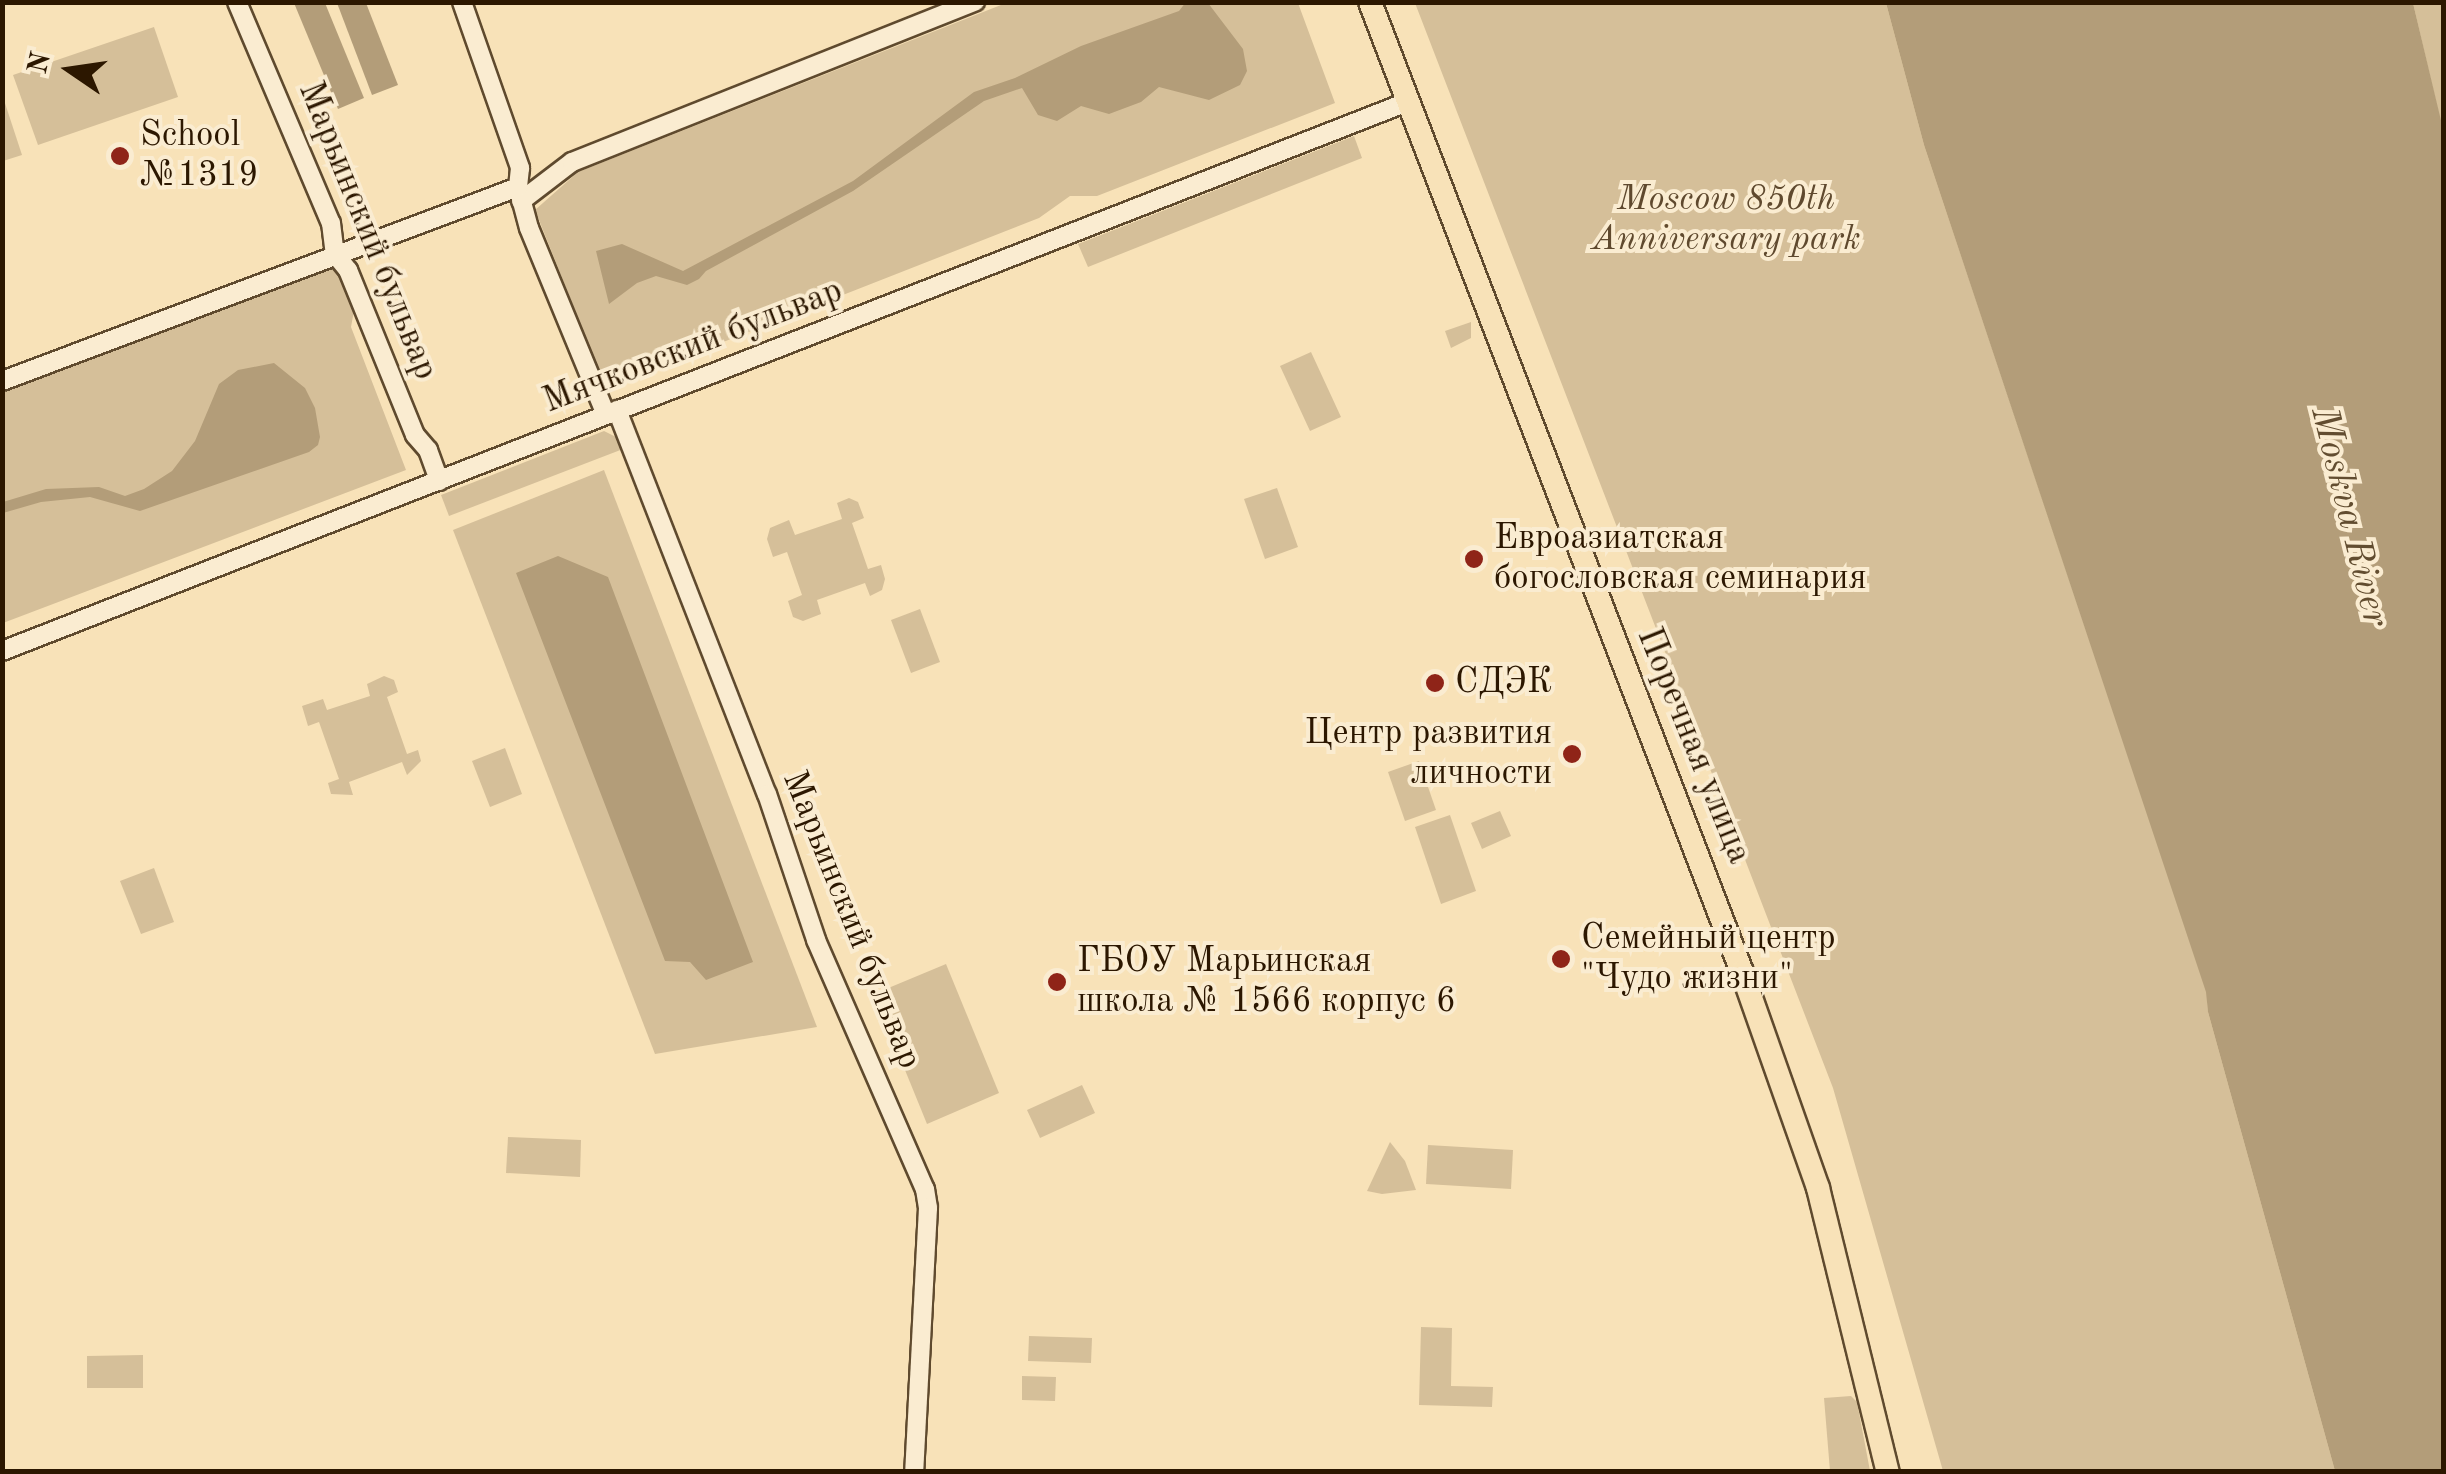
<!DOCTYPE html>
<meta charset="utf-8">
<style>
body{margin:0}
#map{position:relative;width:2446px;height:1474px;overflow:hidden;background:#f8e2b8;font-family:"Old Standard TT",serif}
div>[style]{position:absolute}
.green>*{inset:0;background:#d5bf99}
.water>*{inset:0;background:#b39d79}
.roads{filter:drop-shadow(2px 0 #5f4a2e) drop-shadow(-2px 0 #5f4a2e) drop-shadow(0 2px #5f4a2e) drop-shadow(0 -2px #5f4a2e)}
.minor>*{height:18px;margin:-9px;padding:0 9px;transform-origin:9px;border-radius:9px;background:#faecd1}
.major>*{height:22px;margin:-11px;padding:0 11px;transform-origin:11px;border-radius:11px;background:#f8e2b8}
.dots>*{width:28px;height:28px;translate:-50% -50%;box-sizing:border-box;border:5px solid #faecd1;border-radius:50%}
span{translate:-50% -50%;white-space:nowrap;text-align:center;line-height:1.15;-webkit-text-stroke:8px #faecd1;paint-order:stroke}
.poi-label{font-size:35px;color:#2c1700}
.left{translate:0 -50%;text-align:left}
.right{translate:-100% -50%;text-align:right}
.park-label{font-size:35px;color:#5f492e;font-style:italic}
.street-label{font-size:35px;color:#2c1700}
.water-label{font-size:38px;color:#624d30;font-style:italic}
.frame{position:absolute;inset:0;border:5px solid #2c1700;pointer-events:none}
.north{position:absolute;left:20px;top:20px;width:100px;height:100px;-webkit-text-stroke:8px #faecd1;paint-order:stroke;rotate:283deg;font-size:28px;font-weight:700;line-height:40px;text-align:center;color:#2c1700}
.north::after{content:'';display:block;margin:auto;width:35px;height:45px;background:#2c1700;clip-path:polygon(50% 0,100% 100%,50% 72%,0 100%)}
</style>
<div id="map">
<div class="green">
<i style="clip-path:polygon(1006px 3px,1298px 3px,1335px 103px,1097px 196px,1070px 196px,1039px 218px,606px 388px,535px 210px,578px 172px)"></i>
<i style="clip-path:polygon(1415px 3px,1886px 3px,1924px 145px,2207px 992px,2208px 1012px,2335px 1471px,1943px 1471px,1833px 1088px)"></i>
<i style="clip-path:polygon(2413px 3px,2443px 3px,2443px 133px,2441px 123px)"></i>
<i style="clip-path:polygon(154px 27px,178px 97px,38px 145px,13px 75px)"></i>
<i style="clip-path:polygon(2px 94px,22px 155px,3px 161px,2px 161px)"></i>
<i style="clip-path:polygon(1354px 136px,1362px 158px,1088px 267px,1078px 244px)"></i>
<i style="clip-path:polygon(332px 262px,355px 305px,351px 327px,406px 470px,3px 623px,3px 389px)"></i>
<i style="clip-path:polygon(1471px 322px,1471px 338px,1451px 348px,1445px 331px)"></i>
<i style="clip-path:polygon(1311px 352px,1341px 417px,1310px 431px,1280px 366px)"></i>
<i style="clip-path:polygon(604px 431px,618px 438px,623px 449px,449px 516px,441px 495px)"></i>
<i style="clip-path:polygon(604px 470px,817px 1027px,655px 1054px,453px 530px)"></i>
<i style="clip-path:polygon(1277px 488px,1298px 547px,1265px 559px,1244px 499px)"></i>
<i style="clip-path:polygon(849px 498px,858px 502px,864px 518px,852px 523px,868px 569px,881px 565px,885px 579px,882px 590px,870px 596px,865px 583px,817px 600px,821px 614px,803px 621px,793px 617px,788px 601px,802px 595px,787px 552px,773px 557px,767px 539px,770px 528px,789px 520px,795px 535px,842px 519px,837px 503px)"></i>
<i style="clip-path:polygon(920px 609px,940px 662px,911px 673px,891px 620px)"></i>
<i style="clip-path:polygon(384px 676px,394px 680px,398px 692px,387px 697px,407px 754px,418px 750px,421px 761px,407px 775px,402px 762px,349px 782px,353px 795px,331px 794px,328px 783px,339px 779px,319px 722px,308px 726px,302px 706px,323px 699px,327px 710px,370px 696px,367px 684px)"></i>
<i style="clip-path:polygon(505px 748px,522px 794px,490px 807px,472px 761px)"></i>
<i style="clip-path:polygon(1419px 761px,1436px 810px,1405px 821px,1388px 772px)"></i>
<i style="clip-path:polygon(1500px 811px,1511px 836px,1482px 849px,1471px 823px)"></i>
<i style="clip-path:polygon(1450px 815px,1476px 891px,1441px 904px,1415px 827px)"></i>
<i style="clip-path:polygon(154px 868px,174px 922px,141px 934px,120px 881px)"></i>
<i style="clip-path:polygon(946px 964px,999px 1093px,927px 1124px,874px 994px)"></i>
<i style="clip-path:polygon(1082px 1085px,1095px 1113px,1040px 1138px,1027px 1110px)"></i>
<i style="clip-path:polygon(508px 1137px,581px 1140px,580px 1177px,506px 1173px)"></i>
<i style="clip-path:polygon(1390px 1142px,1405px 1161px,1416px 1190px,1382px 1194px,1367px 1191px)"></i>
<i style="clip-path:polygon(1428px 1145px,1513px 1150px,1511px 1189px,1426px 1184px)"></i>
<i style="clip-path:polygon(1421px 1327px,1452px 1328px,1451px 1386px,1493px 1387px,1492px 1407px,1419px 1405px)"></i>
<i style="clip-path:polygon(1029px 1336px,1092px 1338px,1091px 1363px,1028px 1361px)"></i>
<i style="clip-path:polygon(143px 1355px,143px 1388px,87px 1388px,87px 1356px)"></i>
<i style="clip-path:polygon(1022px 1376px,1056px 1377px,1055px 1401px,1022px 1400px)"></i>
<i style="clip-path:polygon(1851px 1396px,1857px 1402px,1870px 1471px,1830px 1471px,1824px 1398px)"></i>
</div>
<div class="water">
<i style="clip-path:polygon(1186px 2px,1208px 3px,1243px 49px,1247px 71px,1240px 85px,1209px 100px,1159px 87px,1141px 102px,1109px 114px,1081px 106px,1057px 121px,1038px 115px,1022px 88px,984px 101px,853px 191px,706px 271px,699px 279px,687px 285px,656px 276px,637px 283px,609px 304px,596px 251px,622px 244px,683px 271px,853px 181px,974px 92px,1015px 78px,1081px 46px,1179px 11px)"></i>
<i style="clip-path:polygon(294px 3px,325px 3px,364px 98px,338px 109px)"></i>
<i style="clip-path:polygon(337px 3px,366px 3px,398px 85px,372px 95px)"></i>
<i style="clip-path:polygon(1886px 3px,2413px 3px,2444px 133px,2443px 1471px,2335px 1471px,2208px 1012px,2206px 992px,1924px 145px)"></i>
<i style="clip-path:polygon(274px 363px,305px 388px,315px 408px,320px 437px,318px 445px,309px 452px,140px 511px,90px 497px,41px 502px,3px 513px,3px 502px,46px 489px,99px 487px,125px 496px,144px 489px,172px 471px,195px 441px,219px 384px,238px 370px)"></i>
<i style="clip-path:polygon(558px 556px,608px 577px,753px 962px,706px 980px,690px 962px,665px 961px,516px 573px)"></i>
</div>
<div class="roads">
<div class="minor">
<i style="left:237px;top:2px;width:240px;rotate:67deg"></i>
<i style="left:331px;top:223px;width:31px;rotate:83deg"></i>
<i style="left:335px;top:254px;width:21px;rotate:51deg"></i>
<i style="left:348px;top:270px;width:178px;rotate:67.9deg"></i>
<i style="left:415px;top:435px;width:20px;rotate:49deg"></i>
<i style="left:428px;top:450px;width:33px;rotate:70deg"></i>
<i style="left:462px;top:2px;width:176px;rotate:70.7deg"></i>
<i style="left:520px;top:168px;width:19px;rotate:96deg"></i>
<i style="left:518px;top:187px;width:42px;rotate:75deg"></i>
<i style="left:529px;top:228px;width:202px;rotate:67.6deg"></i>
<i style="left:521px;top:201px;width:64px;rotate:-37.4deg"></i>
<i style="left:572px;top:162px;width:434px;rotate:-21.7deg"></i>
<i style="left:2px;top:381px;width:551px;rotate:-20.6deg"></i>
<i style="left:617px;top:410px;width:412px;rotate:68.7deg"></i>
<i style="left:767px;top:794px;width:154px;rotate:71.4deg"></i>
<i style="left:816px;top:940px;width:272px;rotate:66.4deg"></i>
<i style="left:925px;top:1189px;width:19px;rotate:81deg"></i>
<i style="left:928px;top:1208px;width:264px;rotate:93deg"></i>
<i style="left:2px;top:651px;width:1508px;rotate:-21.34deg"></i>
</div>
<div class="major">
<i style="left:1370px;top:2px;width:1039px;rotate:69.02deg"></i>
<i style="left:1742px;top:972px;width:229px;rotate:70.6deg"></i>
<i style="left:1818px;top:1188px;width:292px;rotate:76.2deg"></i>
</div>
</div>
<div class="dots">
<i style="left:120px;top:156px;background:#8f2418"></i>
<i style="left:1474px;top:559px;background:#8f2418"></i>
<i style="left:1435px;top:683px;background:#8f2418"></i>
<i style="left:1572px;top:754px;background:#8f2418"></i>
<i style="left:1561px;top:959px;background:#8f2418"></i>
<i style="left:1057px;top:982px;background:#8f2418"></i>
</div>
<div class="poi-label">
<span class="left" style="left:140px;top:156px">School<br>№1319</span>
<span class="left" style="left:1494px;top:559px">Евроазиатская<br>богословская семинария</span>
<span class="left" style="left:1455px;top:683px">СДЭК</span>
<span class="right" style="left:1552px;top:754px">Центр развития<br>личности</span>
<span class="left" style="left:1581px;top:959px">Семейный центр<br>"Чудо жизни"</span>
<span class="left" style="left:1077px;top:982px">ГБОУ Марьинская<br>школа № 1566 корпус 6</span>
</div>
<div class="park-label">
<span style="left:1726px;top:220px">Moscow 850th<br>Anniversary park</span>
</div>
<div class="street-label">
<span style="left:367px;top:231px;rotate:68deg">Марьинский бульвар</span>
<span style="left:693px;top:347px;rotate:-21deg">Мячковский бульвар</span>
<span style="left:1693px;top:746px;rotate:68deg">Поречная улица</span>
<span style="left:851px;top:920px;rotate:68deg">Марьинский бульвар</span>
</div>
<div class="water-label">
<span style="left:2348px;top:517px;rotate:76deg">Moskva River</span>
</div>
<div class="frame"></div>
<div class="north">N</div>
</div>
